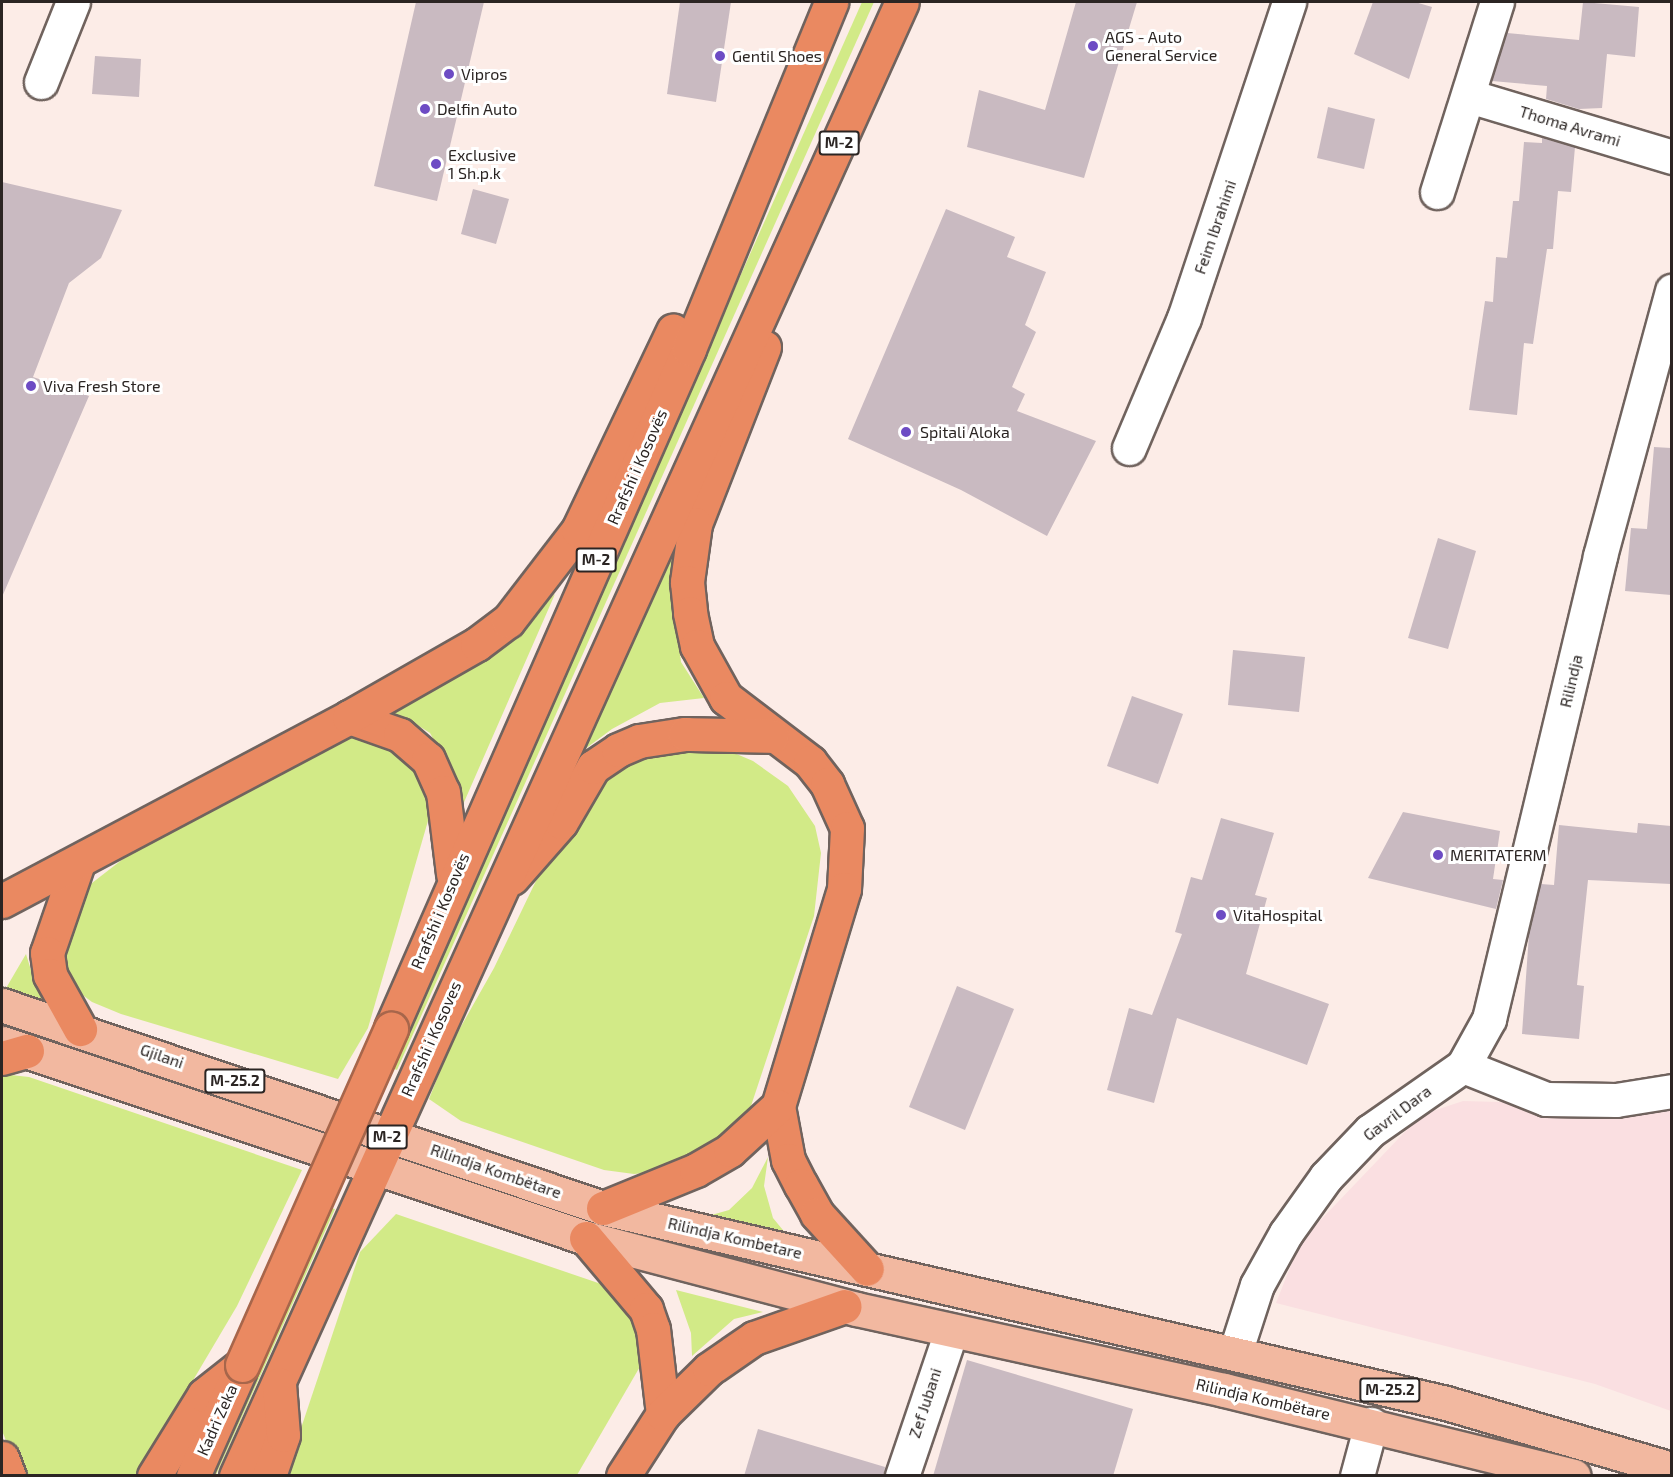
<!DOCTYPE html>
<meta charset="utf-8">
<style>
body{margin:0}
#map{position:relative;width:1673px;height:1477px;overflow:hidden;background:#fcece7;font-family:"Exo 2",sans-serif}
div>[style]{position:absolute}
.education>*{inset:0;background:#fadfe1}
.green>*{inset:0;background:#d2ea87}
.building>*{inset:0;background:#c9bac1}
.roads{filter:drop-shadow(2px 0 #70635e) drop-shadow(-2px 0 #70635e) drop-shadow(0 2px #70635e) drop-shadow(0 -2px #70635e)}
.minor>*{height:33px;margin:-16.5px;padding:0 16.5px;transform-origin:16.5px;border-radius:16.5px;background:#fff}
.major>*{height:33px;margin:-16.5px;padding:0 16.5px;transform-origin:16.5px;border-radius:16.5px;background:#f2b8a0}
.highway>*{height:33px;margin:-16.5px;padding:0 16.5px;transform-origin:16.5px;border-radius:16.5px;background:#ea8961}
.bridges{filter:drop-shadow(2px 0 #a7664b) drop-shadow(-2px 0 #a7664b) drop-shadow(0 2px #a7664b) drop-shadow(0 -2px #a7664b)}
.highway-bridge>*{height:33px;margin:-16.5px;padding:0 16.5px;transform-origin:16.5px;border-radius:16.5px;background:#ea8961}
.dots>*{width:16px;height:16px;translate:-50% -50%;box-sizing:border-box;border:3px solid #fff;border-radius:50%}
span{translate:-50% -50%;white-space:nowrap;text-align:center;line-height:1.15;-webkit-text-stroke:6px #fff;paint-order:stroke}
.shield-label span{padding:2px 4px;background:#fff;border:2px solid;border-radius:4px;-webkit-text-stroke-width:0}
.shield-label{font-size:15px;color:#2b2523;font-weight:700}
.poi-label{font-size:16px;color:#2b2523}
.left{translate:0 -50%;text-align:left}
.street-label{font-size:16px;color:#2b2523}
.frame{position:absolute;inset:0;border:3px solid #2b2523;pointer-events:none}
</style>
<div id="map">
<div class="education">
<i style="clip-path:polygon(1463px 1101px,1671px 1107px,1671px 1411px,1595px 1384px,1276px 1303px,1295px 1255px,1314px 1227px,1421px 1115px)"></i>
</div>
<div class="green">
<i style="clip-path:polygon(862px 2px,874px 2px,397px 1070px,389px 1067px)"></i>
<i style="clip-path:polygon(678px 534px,674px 597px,681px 662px,704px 698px,660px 703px,612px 729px,577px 755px)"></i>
<i style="clip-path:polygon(555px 594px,458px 816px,453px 775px,430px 733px,406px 718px,379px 715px,483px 653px)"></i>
<i style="clip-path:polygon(347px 736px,366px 736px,388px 744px,414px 762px,432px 807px,368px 1028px,338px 1079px,121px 1014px,92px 1002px,65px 982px,60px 959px,75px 902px,92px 883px,141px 845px)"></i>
<i style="clip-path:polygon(713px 744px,753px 761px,788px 786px,815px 826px,821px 853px,814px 916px,748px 1115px,719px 1146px,663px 1171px,634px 1174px,604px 1170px,461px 1121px,429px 1099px,450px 1046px,494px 968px,573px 804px,618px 756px)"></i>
<i style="clip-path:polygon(26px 954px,34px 980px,52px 1012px,2px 995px)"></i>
<i style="clip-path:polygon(2px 1074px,29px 1077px,302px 1170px,237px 1306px,137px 1475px,21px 1475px,2px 1431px)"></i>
<i style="clip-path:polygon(768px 1157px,764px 1186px,773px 1218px,792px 1241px,694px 1220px,729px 1210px,752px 1188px)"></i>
<i style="clip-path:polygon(328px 1207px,335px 1209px,216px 1475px,209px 1476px)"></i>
<i style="clip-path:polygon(396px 1214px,607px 1286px,631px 1304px,645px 1358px,577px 1475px,285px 1476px,360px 1252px)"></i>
<i style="clip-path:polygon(676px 1290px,763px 1312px,734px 1319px,692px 1356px,691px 1333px)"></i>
</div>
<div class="building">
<i style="clip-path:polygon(416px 2px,484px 2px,437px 201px,374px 186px)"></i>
<i style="clip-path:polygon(680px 2px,731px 2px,716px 102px,667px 94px)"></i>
<i style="clip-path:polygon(1076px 2px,1137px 2px,1084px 178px,967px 147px,979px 90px,1045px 110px)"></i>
<i style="clip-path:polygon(1373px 2px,1415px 2px,1432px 7px,1409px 79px,1354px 54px)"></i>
<i style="clip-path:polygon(1583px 2px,1639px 7px,1635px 57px,1607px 54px,1602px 108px,1579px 109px,1546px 99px,1547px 86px,1492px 81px,1507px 33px,1579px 40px)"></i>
<i style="clip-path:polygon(95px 56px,141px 59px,139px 97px,92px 94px)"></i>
<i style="clip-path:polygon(1328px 107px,1375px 119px,1364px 169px,1317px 158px)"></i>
<i style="clip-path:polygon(1542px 138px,1575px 147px,1571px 192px,1558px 191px,1553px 249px,1547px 249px,1533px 344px,1524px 343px,1517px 415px,1469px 410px,1485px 301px,1493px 302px,1496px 257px,1507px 258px,1513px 201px,1519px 201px,1524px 142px,1542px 143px)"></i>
<i style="clip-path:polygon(2px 182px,122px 210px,101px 258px,69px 283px,33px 377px,89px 396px,2px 597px)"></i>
<i style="clip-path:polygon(473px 189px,509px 199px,496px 244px,461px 234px)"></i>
<i style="clip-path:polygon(946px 209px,1015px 237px,1007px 257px,1046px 272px,1025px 325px,1036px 332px,1012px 387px,1025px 394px,1017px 411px,1096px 441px,1047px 536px,961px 490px,848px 439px)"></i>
<i style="clip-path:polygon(1654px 447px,1671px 448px,1671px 595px,1625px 591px,1631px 528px,1647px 529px)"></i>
<i style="clip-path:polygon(1438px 538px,1476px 551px,1448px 649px,1408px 638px)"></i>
<i style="clip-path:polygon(1233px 650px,1305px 657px,1299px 712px,1228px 705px)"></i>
<i style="clip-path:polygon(1132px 696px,1183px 714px,1158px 784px,1107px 766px)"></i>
<i style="clip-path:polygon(1403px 812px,1500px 831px,1493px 879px,1503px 880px,1496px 909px,1368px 878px)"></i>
<i style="clip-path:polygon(1221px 818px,1274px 833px,1255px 895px,1267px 898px,1246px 974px,1329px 1004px,1307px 1065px,1177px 1018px,1154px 1103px,1107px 1090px,1129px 1008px,1152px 1015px,1182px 934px,1175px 932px,1191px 877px,1202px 880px)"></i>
<i style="clip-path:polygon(1638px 823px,1671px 826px,1671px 884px,1588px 880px,1577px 985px,1584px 986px,1579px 1039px,1522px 1034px,1529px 934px,1541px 884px,1554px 885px,1559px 825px,1637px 833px)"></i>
<i style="clip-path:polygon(957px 986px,1014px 1009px,965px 1130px,909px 1107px)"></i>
<i style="clip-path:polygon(967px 1360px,1133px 1409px,1113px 1476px,933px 1476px)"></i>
<i style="clip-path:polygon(758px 1429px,885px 1467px,884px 1476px,744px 1476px)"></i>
</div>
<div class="roads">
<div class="minor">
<i style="left:41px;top:82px;width:86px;rotate:-68.2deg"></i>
<i style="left:1469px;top:96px;width:212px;rotate:16.7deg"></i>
<i style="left:1437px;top:192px;width:199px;rotate:-72.5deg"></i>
<i style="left:1129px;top:448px;width:141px;rotate:-67.1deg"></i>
<i style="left:1184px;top:318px;width:333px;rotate:-71.6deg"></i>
<i style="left:1463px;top:1066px;width:89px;rotate:21.7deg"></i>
<i style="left:1546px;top:1099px;width:70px;rotate:0.8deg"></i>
<i style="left:1616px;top:1100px;width:57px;rotate:-9.1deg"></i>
<i style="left:1235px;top:1353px;width:71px;rotate:-72.1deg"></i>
<i style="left:1257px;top:1285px;width:60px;rotate:-60.9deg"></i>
<i style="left:1286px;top:1233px;width:69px;rotate:-54.5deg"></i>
<i style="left:1326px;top:1177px;width:64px;rotate:-46.3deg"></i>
<i style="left:1370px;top:1131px;width:113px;rotate:-35deg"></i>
<i style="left:1463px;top:1066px;width:54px;rotate:-61deg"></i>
<i style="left:1489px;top:1019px;width:476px;rotate:-76.5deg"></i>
<i style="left:1600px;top:556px;width:275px;rotate:-74.8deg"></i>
<i style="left:902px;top:1476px;width:153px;rotate:-71.3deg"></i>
<i style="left:1357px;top:1476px;width:54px;rotate:-74.9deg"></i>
</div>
<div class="major">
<i style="left:2px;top:1005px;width:634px;rotate:18.66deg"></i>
<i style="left:603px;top:1208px;width:865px;rotate:13.02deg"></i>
<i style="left:1446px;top:1403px;width:235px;rotate:16.3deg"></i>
<i style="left:2px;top:1043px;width:616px;rotate:18.46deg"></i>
<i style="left:586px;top:1238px;width:279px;rotate:14.7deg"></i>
<i style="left:856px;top:1309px;width:377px;rotate:12.4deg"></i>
<i style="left:1224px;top:1390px;width:360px;rotate:13.8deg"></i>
</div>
<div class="highway">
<i style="left:764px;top:347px;width:190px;rotate:111.3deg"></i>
<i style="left:695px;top:524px;width:59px;rotate:97.9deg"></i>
<i style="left:687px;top:582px;width:31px;rotate:84deg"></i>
<i style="left:690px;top:613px;width:34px;rotate:78deg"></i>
<i style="left:697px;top:646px;width:60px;rotate:60.9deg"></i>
<i style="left:726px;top:698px;width:106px;rotate:37.3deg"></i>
<i style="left:810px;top:762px;width:28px;rotate:52deg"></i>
<i style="left:827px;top:784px;width:48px;rotate:65.6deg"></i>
<i style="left:847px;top:828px;width:61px;rotate:92.8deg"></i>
<i style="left:844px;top:889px;width:227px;rotate:106.9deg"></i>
<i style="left:778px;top:1106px;width:55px;rotate:79.5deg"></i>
<i style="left:788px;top:1160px;width:28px;rotate:63deg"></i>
<i style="left:801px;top:1185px;width:33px;rotate:61deg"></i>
<i style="left:817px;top:1214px;width:74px;rotate:47.7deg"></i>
<i style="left:349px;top:717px;width:54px;rotate:19.4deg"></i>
<i style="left:400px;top:735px;width:37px;rotate:41deg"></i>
<i style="left:428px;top:759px;width:36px;rotate:66deg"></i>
<i style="left:443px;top:792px;width:83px;rotate:83deg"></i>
<i style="left:78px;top:863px;width:95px;rotate:109deg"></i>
<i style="left:47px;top:953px;width:22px;rotate:82deg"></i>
<i style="left:50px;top:975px;width:62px;rotate:60.9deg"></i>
<i style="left:512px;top:878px;width:74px;rotate:-48.8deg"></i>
<i style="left:561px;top:822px;width:64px;rotate:-59.8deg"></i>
<i style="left:593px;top:767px;width:30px;rotate:-34deg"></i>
<i style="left:618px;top:750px;width:23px;rotate:-23deg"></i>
<i style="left:639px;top:741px;width:47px;rotate:-8.7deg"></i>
<i style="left:685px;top:734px;width:87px;rotate:1.3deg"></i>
<i style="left:2px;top:901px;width:393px;rotate:-27.9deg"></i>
<i style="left:349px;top:717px;width:147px;rotate:-29.7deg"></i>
<i style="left:477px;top:644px;width:39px;rotate:-37deg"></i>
<i style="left:508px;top:621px;width:115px;rotate:-52.4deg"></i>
<i style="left:578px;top:530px;width:221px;rotate:-64.5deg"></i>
<i style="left:391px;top:1028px;width:742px;rotate:-66.3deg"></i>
<i style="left:689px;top:349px;width:375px;rotate:-67.7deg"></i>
<i style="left:2px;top:1058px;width:26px;rotate:-16deg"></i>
<i style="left:603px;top:1208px;width:100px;rotate:-22.2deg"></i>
<i style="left:696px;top:1170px;width:39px;rotate:-30deg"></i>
<i style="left:730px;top:1150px;width:65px;rotate:-42.5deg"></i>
<i style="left:586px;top:1238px;width:93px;rotate:49.8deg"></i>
<i style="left:646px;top:1309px;width:21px;rotate:71deg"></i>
<i style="left:653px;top:1329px;width:86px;rotate:83.3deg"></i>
<i style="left:2px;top:1458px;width:19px;rotate:69deg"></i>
<i style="left:154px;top:1476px;width:95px;rotate:-58.3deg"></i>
<i style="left:204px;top:1395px;width:48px;rotate:-38.3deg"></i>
<i style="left:193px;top:1476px;width:116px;rotate:-66.1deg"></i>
<i style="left:236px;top:1476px;width:1617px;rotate:-65.69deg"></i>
<i style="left:269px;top:1476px;width:43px;rotate:-71.1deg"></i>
<i style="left:283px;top:1435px;width:51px;rotate:-94.5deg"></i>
<i style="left:623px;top:1476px;width:74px;rotate:-57.2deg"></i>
<i style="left:663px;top:1414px;width:64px;rotate:-44.4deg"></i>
<i style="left:709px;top:1369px;width:55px;rotate:-34.6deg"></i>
<i style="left:754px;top:1338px;width:96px;rotate:-19.4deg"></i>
</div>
</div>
<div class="bridges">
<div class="highway-bridge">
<i style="left:242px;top:1365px;width:368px;rotate:-66.1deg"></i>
</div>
</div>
<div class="dots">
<i style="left:1093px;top:46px;background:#6d4bc4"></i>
<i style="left:720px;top:56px;background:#6d4bc4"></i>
<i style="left:449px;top:74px;background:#6d4bc4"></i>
<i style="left:425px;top:109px;background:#6d4bc4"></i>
<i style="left:436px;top:164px;background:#6d4bc4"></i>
<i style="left:31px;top:386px;background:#6d4bc4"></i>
<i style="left:906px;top:432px;background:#6d4bc4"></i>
<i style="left:1438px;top:855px;background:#6d4bc4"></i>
<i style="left:1221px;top:915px;background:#6d4bc4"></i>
</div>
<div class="shield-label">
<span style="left:839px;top:143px">M-2</span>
<span style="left:596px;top:560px">M-2</span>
<span style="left:235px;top:1081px">M-25.2</span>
<span style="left:387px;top:1137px">M-2</span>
<span style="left:1390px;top:1390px">M-25.2</span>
</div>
<div class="poi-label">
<span class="left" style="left:1105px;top:46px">AGS - Auto<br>General Service</span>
<span class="left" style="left:732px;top:56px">Gentil Shoes</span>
<span class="left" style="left:461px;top:74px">Vipros</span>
<span class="left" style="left:437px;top:109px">Delfin Auto</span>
<span class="left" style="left:448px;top:164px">Exclusive<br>1 Sh.p.k</span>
<span class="left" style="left:43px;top:386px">Viva Fresh Store</span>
<span class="left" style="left:920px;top:432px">Spitali Aloka</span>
<span class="left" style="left:1450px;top:855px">MERITATERM</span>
<span class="left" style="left:1233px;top:915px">VitaHospital</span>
</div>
<div class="street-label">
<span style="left:1570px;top:126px;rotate:17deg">Thoma Avrami</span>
<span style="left:1215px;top:227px;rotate:-71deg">Feim Ibrahimi</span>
<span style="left:637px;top:467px;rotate:-66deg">Rrafshi i Kosovës</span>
<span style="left:1571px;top:681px;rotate:-77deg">Rilindja</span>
<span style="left:440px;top:911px;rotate:-67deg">Rrafshi i Kosovës</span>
<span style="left:431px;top:1039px;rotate:-66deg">Rrafshi i Kosoves</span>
<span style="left:162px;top:1056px;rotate:19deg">Gjilani</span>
<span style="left:1397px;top:1113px;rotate:-37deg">Gavril Dara</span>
<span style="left:496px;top:1171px;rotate:19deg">Rilindja Kombëtare</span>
<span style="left:735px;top:1238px;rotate:13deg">Rilindja Kombetare</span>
<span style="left:1263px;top:1399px;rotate:13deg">Rilindja Kombëtare</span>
<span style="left:925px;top:1403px;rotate:-72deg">Zef Jubani</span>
<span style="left:217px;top:1420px;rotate:-66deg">Kadri Zeka</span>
</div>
<div class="frame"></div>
</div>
